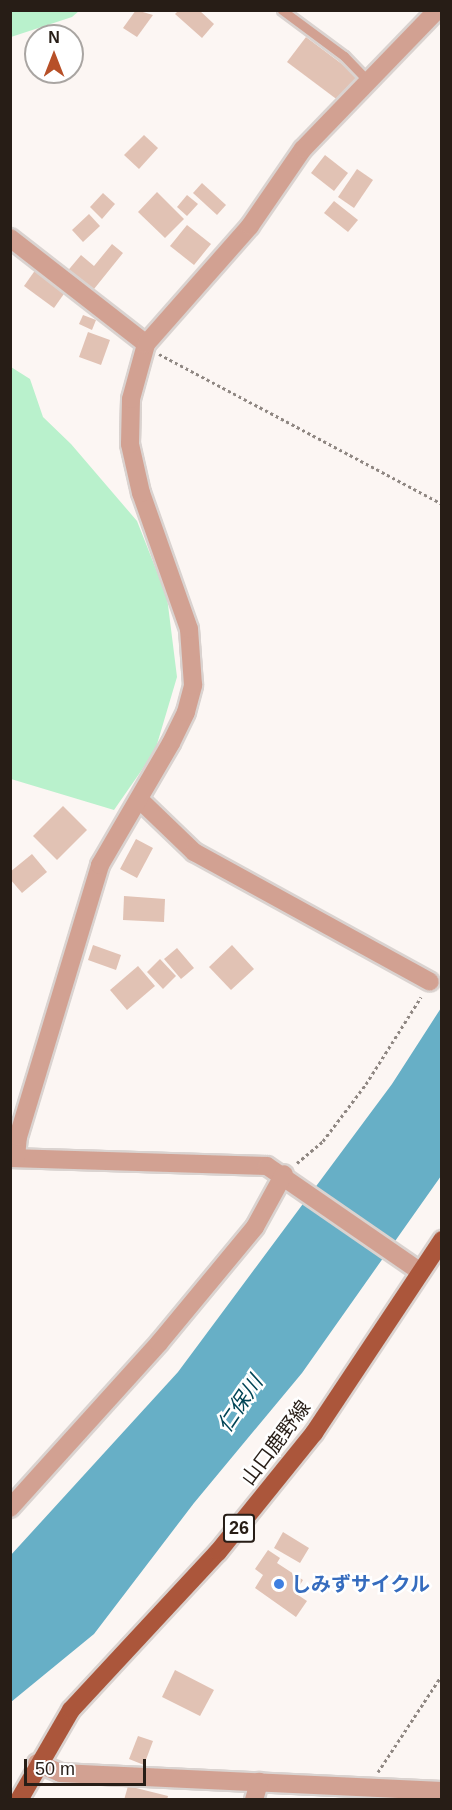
<!DOCTYPE html>
<meta charset="utf-8">
<style>
body{margin:0}
#map{position:relative;width:452px;height:1810px;overflow:hidden;background:#fcf6f3;font-family:Arial,"Noto Sans JP",sans-serif}
div>[style]{position:absolute}
.green>*{inset:0;background:#b9f1cc}
.water>*{inset:0;background:#67afc6}
.building>*{inset:0;background:#e1c2b4}
.path>*{height:3px;margin-top:-1.5px;transform-origin:0;background:repeating-linear-gradient(90deg,#8f8782 0 3px,transparent 0 6px)}
.roads{filter:drop-shadow(2px 0 #dad3d0) drop-shadow(-2px 0 #dad3d0) drop-shadow(0 2px #dad3d0) drop-shadow(0 -2px #dad3d0)}
.lane>*{height:9px;margin:-4.5px;padding:0 4.5px;transform-origin:4.5px;border-radius:4.5px;background:#d2a192}
.street>*{height:18px;margin:-9px;padding:0 9px;transform-origin:9px;border-radius:9px;background:#d2a192}
.primary>*{height:18px;margin:-9px;padding:0 9px;transform-origin:9px;border-radius:9px;background:#ab563b}
.dots>*{width:16px;height:16px;translate:-50% -50%;box-sizing:border-box;border:3px solid #fff;border-radius:50%}
span{translate:-50% -50%;white-space:nowrap;text-align:center;line-height:1.15;-webkit-text-stroke:5px #fff;paint-order:stroke}
.shield-label span{padding:2px 4px;background:#fff;border:2px solid;border-radius:4px;-webkit-text-stroke-width:0}
.shield-label{font-size:18px;color:#271d16;font-weight:700}
.street-label{font-size:20px;color:#271d16}
.shop-label{font-size:20px;color:#366cbe;font-weight:700}
.left{translate:0 -50%;text-align:left}
.water-label{font-size:21px;color:#045;font-style:italic}
.frame{position:absolute;inset:0;border:12px solid #271d16;pointer-events:none}
.north{position:absolute;left:24px;top:24px;width:60px;height:60px;box-sizing:border-box;background:#fff;border:2px solid #a9a5a2;border-radius:50%;rotate:0deg;font-size:16px;font-weight:700;line-height:24px;text-align:center;color:#271d16}
.north::after{content:'';display:block;margin:auto;width:21px;height:27px;background:#b75028;clip-path:polygon(50% 0,100% 100%,50% 72%,0 100%)}
.scale{position:absolute;left:24px;top:1759px;width:122px;height:27px;box-sizing:border-box;border:3px solid #271d16;border-top:0;padding-left:8px;font-size:18px;line-height:21px;white-space:nowrap;color:#271d16;-webkit-text-stroke:4px #fff;paint-order:stroke}
</style>
<div id="map">
<div class="green">
<i style="clip-path:polygon(10px 11px,11px 10px,79px 11px,72px 17px,11px 37px)"></i>
<i style="clip-path:polygon(11px 367px,30px 379px,43px 417px,71px 444px,137px 521px,167px 597px,177px 677px,155px 751px,114px 810px,11px 779px)"></i>
</div>
<div class="water">
<i style="clip-path:polygon(441px 1008px,441px 1176px,302px 1373px,194px 1503px,94px 1634px,11px 1702px,10px 1556px,178px 1372px,392px 1084px)"></i>
</div>
<div class="building">
<i style="clip-path:polygon(136px 10px,153px 15px,137px 37px,123px 28px)"></i>
<i style="clip-path:polygon(179px 10px,199px 10px,214px 24px,202px 38px,175px 14px)"></i>
<i style="clip-path:polygon(306px 37px,358px 76px,339px 101px,287px 62px)"></i>
<i style="clip-path:polygon(144px 135px,158px 148px,139px 169px,124px 155px)"></i>
<i style="clip-path:polygon(325px 155px,348px 173px,334px 191px,311px 173px)"></i>
<i style="clip-path:polygon(357px 169px,373px 180px,354px 208px,338px 197px)"></i>
<i style="clip-path:polygon(202px 183px,226px 205px,217px 215px,193px 193px)"></i>
<i style="clip-path:polygon(157px 192px,184px 219px,165px 238px,138px 212px)"></i>
<i style="clip-path:polygon(103px 193px,115px 204px,102px 219px,90px 207px)"></i>
<i style="clip-path:polygon(187px 195px,198px 204px,187px 216px,177px 207px)"></i>
<i style="clip-path:polygon(334px 201px,358px 220px,348px 232px,324px 213px)"></i>
<i style="clip-path:polygon(89px 214px,100px 226px,83px 242px,72px 230px)"></i>
<i style="clip-path:polygon(187px 225px,211px 244px,194px 265px,170px 246px)"></i>
<i style="clip-path:polygon(112px 244px,123px 253px,90px 294px,65px 274px,81px 255px,94px 266px)"></i>
<i style="clip-path:polygon(36px 269px,66px 291px,54px 308px,24px 286px)"></i>
<i style="clip-path:polygon(83px 315px,96px 320px,92px 330px,79px 324px)"></i>
<i style="clip-path:polygon(88px 332px,110px 340px,101px 365px,79px 357px)"></i>
<i style="clip-path:polygon(63px 806px,87px 830px,57px 860px,33px 836px)"></i>
<i style="clip-path:polygon(136px 839px,153px 848px,137px 878px,120px 869px)"></i>
<i style="clip-path:polygon(32px 854px,47px 872px,22px 893px,10px 879px,10px 872px)"></i>
<i style="clip-path:polygon(124px 896px,165px 899px,164px 922px,123px 920px)"></i>
<i style="clip-path:polygon(93px 945px,121px 955px,116px 970px,88px 960px)"></i>
<i style="clip-path:polygon(232px 945px,254px 969px,231px 990px,209px 967px)"></i>
<i style="clip-path:polygon(177px 948px,194px 968px,181px 979px,164px 959px)"></i>
<i style="clip-path:polygon(160px 959px,176px 976px,163px 989px,147px 972px)"></i>
<i style="clip-path:polygon(138px 966px,155px 986px,127px 1010px,110px 990px)"></i>
<i style="clip-path:polygon(283px 1532px,309px 1548px,300px 1563px,274px 1548px)"></i>
<i style="clip-path:polygon(268px 1550px,280px 1558px,277px 1563px,303px 1580px,295px 1593px,307px 1601px,296px 1617px,255px 1588px,263px 1575px,255px 1569px)"></i>
<i style="clip-path:polygon(175px 1670px,214px 1690px,200px 1716px,162px 1697px)"></i>
<i style="clip-path:polygon(138px 1736px,153px 1741px,144px 1765px,129px 1759px)"></i>
<i style="clip-path:polygon(128px 1786px,168px 1796px,167px 1800px,124px 1800px)"></i>
</div>
<div class="path">
<i style="left:159px;top:354px;width:320px;rotate:27.9deg"></i>
<i style="left:297px;top:1163px;width:34px;rotate:-40deg"></i>
<i style="left:323px;top:1141px;width:71px;rotate:-53deg"></i>
<i style="left:366px;top:1084px;width:103px;rotate:-57.7deg"></i>
<i style="left:378px;top:1772px;width:116px;rotate:-56.6deg"></i>
</div>
<div class="roads">
<div class="lane">
<i style="left:282px;top:10px;width:77px;rotate:36.6deg"></i>
<i style="left:344px;top:56px;width:37px;rotate:46deg"></i>
</div>
<div class="street">
<i style="left:10px;top:238px;width:172px;rotate:37.9deg"></i>
<i style="left:141px;top:801px;width:74px;rotate:43.9deg"></i>
<i style="left:194px;top:852px;width:269px;rotate:28.8deg"></i>
<i style="left:10px;top:1158px;width:257px;rotate:1.8deg"></i>
<i style="left:267px;top:1166px;width:185px;rotate:34.6deg"></i>
<i style="left:16px;top:1158px;width:21px;rotate:-85deg"></i>
<i style="left:18px;top:1137px;width:284px;rotate:-73.2deg"></i>
<i style="left:100px;top:865px;width:141px;rotate:-59.8deg"></i>
<i style="left:171px;top:743px;width:34px;rotate:-64deg"></i>
<i style="left:186px;top:712px;width:28px;rotate:-75deg"></i>
<i style="left:193px;top:685px;width:56px;rotate:-94.1deg"></i>
<i style="left:189px;top:629px;width:144px;rotate:-109.4deg"></i>
<i style="left:141px;top:493px;width:50px;rotate:-102.7deg"></i>
<i style="left:130px;top:444px;width:45px;rotate:-88.7deg"></i>
<i style="left:131px;top:399px;width:57px;rotate:-74.7deg"></i>
<i style="left:146px;top:344px;width:157px;rotate:-48.6deg"></i>
<i style="left:250px;top:226px;width:93px;rotate:-55.5deg"></i>
<i style="left:303px;top:149px;width:193px;rotate:-46deg"></i>
<i style="left:10px;top:1508px;width:222px;rotate:-47.9deg"></i>
<i style="left:159px;top:1343px;width:151px;rotate:-50.4deg"></i>
<i style="left:255px;top:1227px;width:60px;rotate:-61.3deg"></i>
<i style="left:37px;top:1763px;width:25px;rotate:23deg"></i>
<i style="left:60px;top:1773px;width:382px;rotate:2.7deg"></i>
<i style="left:254px;top:1800px;width:19px;rotate:-74deg"></i>
</div>
<div class="primary">
<i style="left:19px;top:1800px;width:104px;rotate:-60deg"></i>
<i style="left:71px;top:1710px;width:216px;rotate:-47.1deg"></i>
<i style="left:218px;top:1552px;width:153px;rotate:-51.1deg"></i>
<i style="left:314px;top:1433px;width:232px;rotate:-56.4deg"></i>
</div>
</div>
<div class="dots">
<i style="left:279px;top:1584px;background:#3f7fe0"></i>
</div>
<div class="shield-label">
<span style="left:239px;top:1528px">26</span>
</div>
<div class="street-label">
<span style="left:276px;top:1443px;rotate:-53deg">山口鹿野線</span>
</div>
<div class="shop-label">
<span class="left" style="left:291px;top:1584px">しみずサイクル</span>
</div>
<div class="water-label">
<span style="left:240px;top:1404px;rotate:-56deg">仁保川</span>
</div>
<div class="frame"></div>
<div class="north">N</div>
<div class="scale">50 m</div>
</div>
